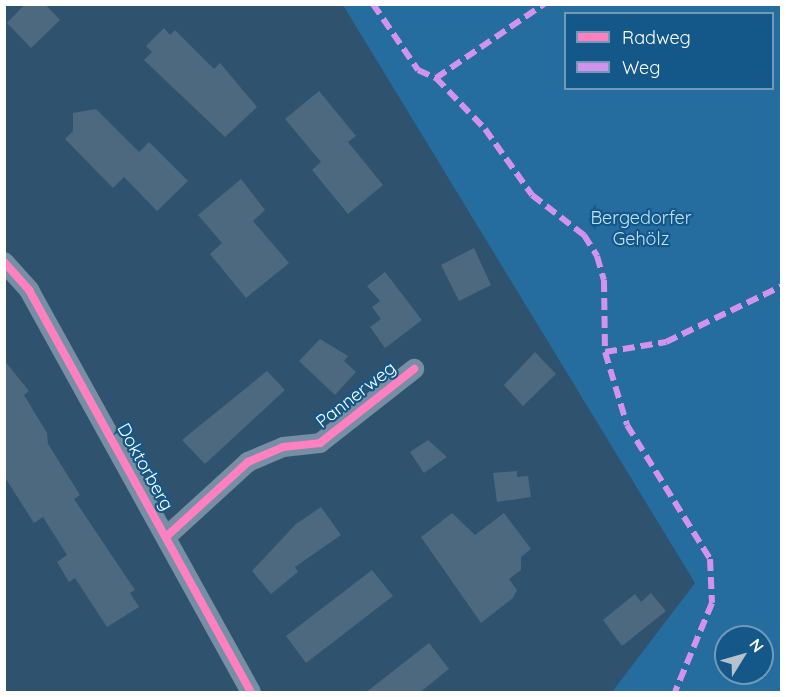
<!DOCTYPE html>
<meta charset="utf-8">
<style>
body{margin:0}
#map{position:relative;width:786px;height:697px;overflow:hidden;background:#2f536e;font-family:Quicksand,sans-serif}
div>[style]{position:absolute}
.green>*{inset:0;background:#256c9f}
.building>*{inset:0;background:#4c697f}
.street>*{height:20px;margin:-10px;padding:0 10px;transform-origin:10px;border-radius:10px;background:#768fa4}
.quiet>*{height:6px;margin-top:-3px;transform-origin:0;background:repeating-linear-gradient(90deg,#d193ec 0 12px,transparent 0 18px)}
.cycleway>*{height:8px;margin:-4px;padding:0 4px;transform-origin:4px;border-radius:4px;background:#ff80c0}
span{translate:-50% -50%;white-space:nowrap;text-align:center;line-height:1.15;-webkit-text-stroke:4.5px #145789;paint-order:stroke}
.park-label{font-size:18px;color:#c1e3fb}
.street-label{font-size:18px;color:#fff}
.frame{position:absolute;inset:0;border:6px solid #fff;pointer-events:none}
.legend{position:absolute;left:564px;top:12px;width:210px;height:78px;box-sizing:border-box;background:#145789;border:2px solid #729ab8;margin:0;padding:8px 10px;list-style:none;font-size:18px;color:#fff}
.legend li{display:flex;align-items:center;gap:12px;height:30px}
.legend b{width:30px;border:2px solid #729ab8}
.north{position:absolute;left:714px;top:625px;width:60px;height:60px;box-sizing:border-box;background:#145789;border:2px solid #729ab8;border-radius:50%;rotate:53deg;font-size:16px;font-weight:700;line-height:24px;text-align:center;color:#fff}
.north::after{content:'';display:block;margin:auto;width:21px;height:27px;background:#b6c3cc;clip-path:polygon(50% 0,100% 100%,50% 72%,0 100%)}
</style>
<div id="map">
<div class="green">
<i style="clip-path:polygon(evenodd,343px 5px,781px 5px,781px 692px,612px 692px,695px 583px,343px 5px,566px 14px,772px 14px,772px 88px,566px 88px,566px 14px,343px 5px,726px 637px,762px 637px,762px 673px,726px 673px,726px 637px)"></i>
</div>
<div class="building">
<i style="clip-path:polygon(25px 4px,45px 4px,60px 20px,31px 48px,7px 23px)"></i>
<i style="clip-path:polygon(164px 28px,170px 35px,175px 30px,214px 69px,220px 63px,257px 107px,225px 137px,144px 60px,152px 52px,146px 46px)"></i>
<i style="clip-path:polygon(319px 91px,356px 136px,348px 142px,383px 185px,348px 214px,312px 170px,321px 162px,285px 119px)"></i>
<i style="clip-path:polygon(96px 109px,139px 152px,149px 142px,188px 181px,157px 211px,124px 177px,113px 188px,65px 139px,73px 131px,73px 113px)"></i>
<i style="clip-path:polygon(241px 179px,265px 210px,253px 221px,289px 263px,246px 298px,210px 254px,222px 243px,198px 215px)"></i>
<i style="clip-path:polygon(474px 248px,491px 285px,459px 301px,441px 265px)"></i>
<i style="clip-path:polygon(385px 272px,422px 320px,385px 348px,370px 327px,381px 319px,372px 307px,380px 301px,367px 286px)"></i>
<i style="clip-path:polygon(320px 339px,348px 356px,344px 361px,356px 372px,335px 395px,299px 361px)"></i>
<i style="clip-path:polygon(535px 352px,556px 374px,523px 406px,504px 385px)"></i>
<i style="clip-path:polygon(4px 360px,29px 391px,24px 395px,47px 433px,48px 444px,80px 495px,74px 499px,135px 590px,130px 593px,139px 607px,107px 627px,75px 578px,69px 582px,57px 562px,67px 555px,43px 517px,34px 523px,4px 476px)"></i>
<i style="clip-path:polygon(267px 371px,285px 390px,205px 464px,182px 440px)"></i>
<i style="clip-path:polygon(428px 440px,447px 457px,424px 473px,410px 452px)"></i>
<i style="clip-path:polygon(517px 471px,517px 477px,528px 476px,531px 497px,497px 502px,493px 473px)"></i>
<i style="clip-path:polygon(321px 507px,341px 535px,295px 567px,298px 572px,271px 594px,252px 571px,296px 524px)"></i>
<i style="clip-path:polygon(452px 513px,475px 535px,504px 513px,531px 549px,521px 557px,521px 570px,509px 579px,517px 590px,513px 598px,481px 623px,421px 537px)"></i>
<i style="clip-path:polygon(372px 570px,393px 596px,306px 663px,286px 636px)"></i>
<i style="clip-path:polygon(651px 593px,666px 611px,622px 646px,603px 620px,635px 594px,641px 602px)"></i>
<i style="clip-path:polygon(429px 643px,449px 669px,419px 693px,365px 693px)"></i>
</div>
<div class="street">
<i style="left:4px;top:262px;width:38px;rotate:48deg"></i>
<i style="left:29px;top:290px;width:459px;rotate:61.1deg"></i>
<i style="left:167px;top:536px;width:110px;rotate:-42.4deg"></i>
<i style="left:248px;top:462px;width:38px;rotate:-23deg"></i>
<i style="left:283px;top:447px;width:37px;rotate:-6deg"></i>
<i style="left:320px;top:443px;width:120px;rotate:-38.2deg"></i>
</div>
<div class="quiet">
<i style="left:373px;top:4px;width:80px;rotate:55.7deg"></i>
<i style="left:418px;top:70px;width:20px;rotate:24deg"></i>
<i style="left:436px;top:78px;width:131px;rotate:-34.4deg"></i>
<i style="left:436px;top:78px;width:71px;rotate:46.1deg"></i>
<i style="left:485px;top:129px;width:81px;rotate:54.5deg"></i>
<i style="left:532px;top:195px;width:66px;rotate:37.6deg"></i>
<i style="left:584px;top:235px;width:25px;rotate:58deg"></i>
<i style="left:597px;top:256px;width:25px;rotate:74deg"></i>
<i style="left:604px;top:280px;width:72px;rotate:89.2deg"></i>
<i style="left:605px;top:352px;width:76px;rotate:73.2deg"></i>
<i style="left:627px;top:425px;width:158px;rotate:58.2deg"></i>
<i style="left:710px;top:559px;width:44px;rotate:87.4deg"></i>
<i style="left:712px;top:603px;width:96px;rotate:112.6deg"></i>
<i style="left:605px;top:352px;width:62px;rotate:-9.3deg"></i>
<i style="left:666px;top:342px;width:129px;rotate:-25.8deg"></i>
</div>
<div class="cycleway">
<i style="left:4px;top:262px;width:38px;rotate:48deg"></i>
<i style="left:29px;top:290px;width:459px;rotate:61.1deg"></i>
<i style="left:167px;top:536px;width:110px;rotate:-42.4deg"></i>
<i style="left:248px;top:462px;width:38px;rotate:-23deg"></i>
<i style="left:283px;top:447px;width:37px;rotate:-6deg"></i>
<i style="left:320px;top:443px;width:120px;rotate:-38.2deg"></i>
</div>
<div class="park-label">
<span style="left:641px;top:229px">Bergedorfer<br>Gehölz</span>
</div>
<div class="street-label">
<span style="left:356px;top:395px;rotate:-38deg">Pannerweg</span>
<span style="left:145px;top:467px;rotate:61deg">Doktorberg</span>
</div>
<div class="frame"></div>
<ul class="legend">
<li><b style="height:8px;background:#ff80c0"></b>Radweg</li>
<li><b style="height:8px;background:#d193ec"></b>Weg</li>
</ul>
<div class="north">N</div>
</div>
